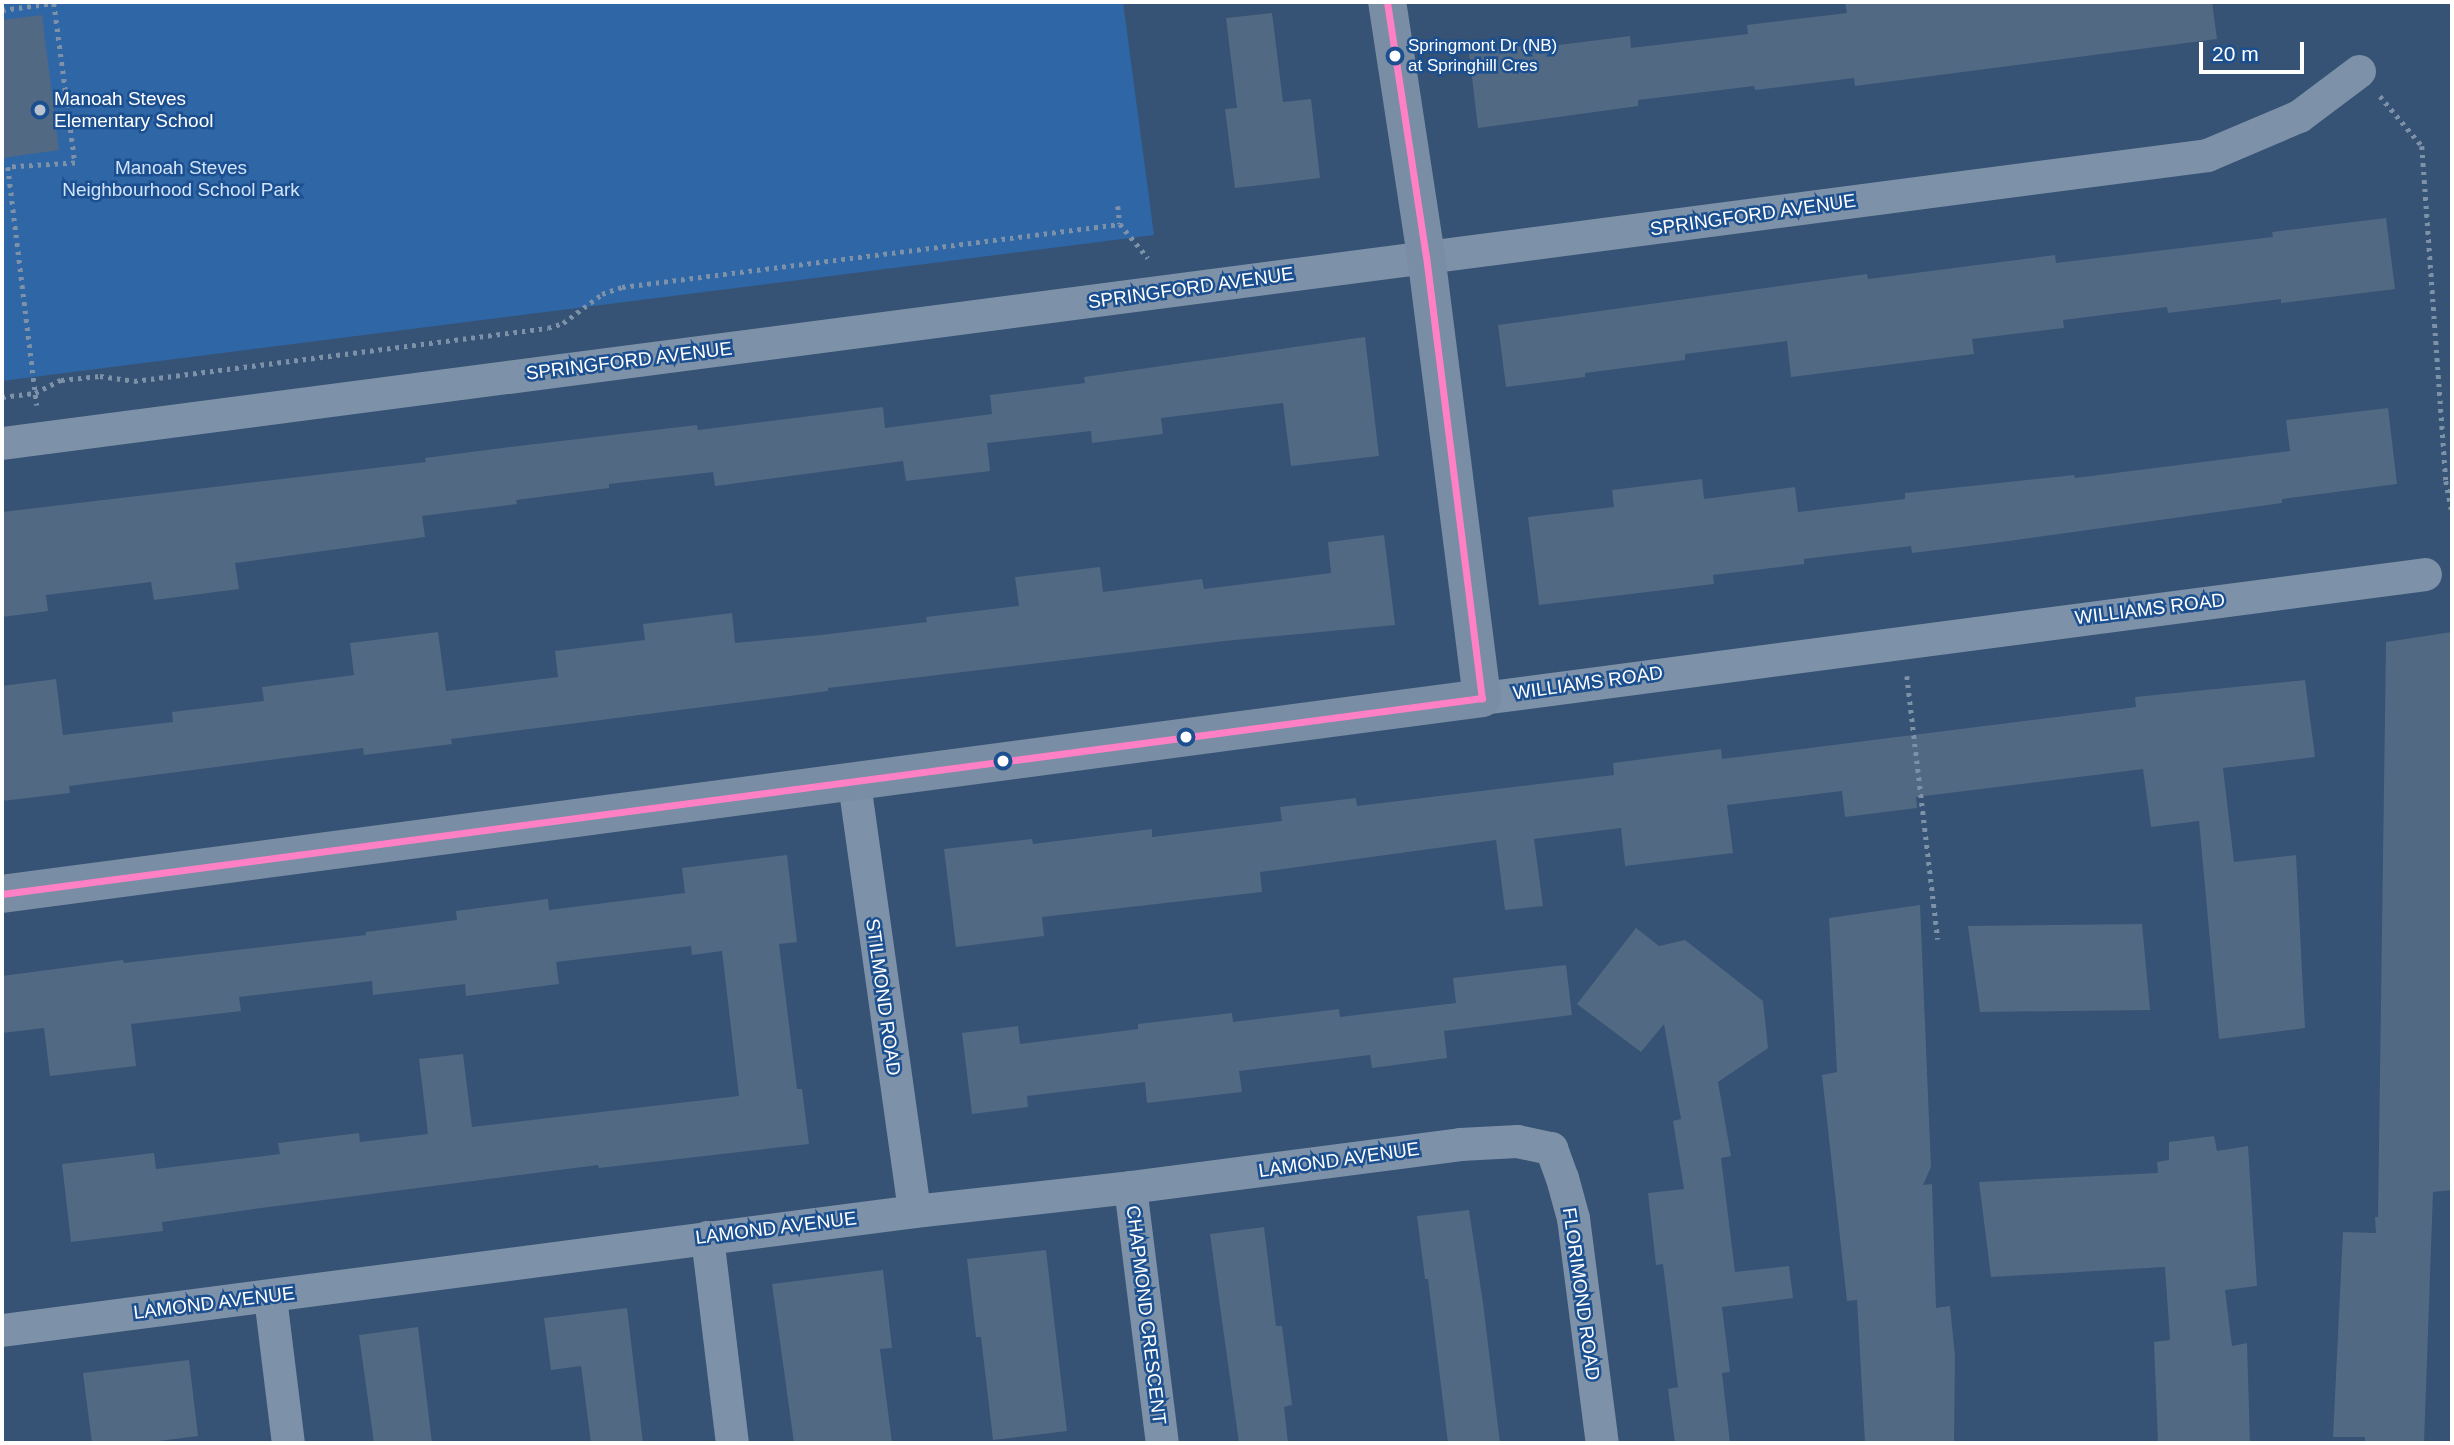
<!DOCTYPE html>
<style>
body{margin:0}
#map{position:relative;width:2454px;height:1445px;overflow:hidden;background:#365274;font-family:Arial,sans-serif}
div>[style]{position:absolute}
.green>*{inset:0;background:#2f66a5}
.building>*{inset:0;background:#526984}
.path>*{height:4.5px;margin-top:-2.25px;transform-origin:0;background:repeating-linear-gradient(90deg,#7d92a8 0 3.5px,transparent 0 8.5px)}
.street>*{height:33px;margin:-16.5px;padding:0 16.5px;transform-origin:16.5px;border-radius:16.5px;background:#7d92a8}
.secondary>*{height:38px;margin:-19px;padding:0 19px;transform-origin:19px;border-radius:19px;background:#798da4}
.bus-1>*{height:7px;margin:-3.5px;padding:0 3.5px;transform-origin:3.5px;border-radius:3.5px;background:#ff80c5}
.dots>*{width:19px;height:19px;translate:-50% -50%;box-sizing:border-box;border:4px solid #1b4f8f;border-radius:50%}
span{translate:-50% -50%;white-space:nowrap;text-align:center;line-height:1.15;-webkit-text-stroke:5px #1b4f8f;paint-order:stroke}
.bus-label{font-size:17px;color:#fff}
.left{translate:0 -50%;text-align:left}
.poi-label{font-size:19px;color:#fff}
.park-label{font-size:19px;color:#cfe3fa}
.street-label{font-size:19px;color:#fff}
.frame{position:absolute;inset:0;border:4px solid #fff;pointer-events:none}
.scale{position:absolute;left:2199px;top:42px;width:105px;height:32px;box-sizing:border-box;border:4px solid #fff;border-top:0;padding-left:9px;font-size:21px;line-height:24px;white-space:nowrap;color:#fff;-webkit-text-stroke:5px #1b4f8f;paint-order:stroke}
</style>
<div id="map">
<div class="green">
<i style="clip-path:polygon(2px 2px,1123px 2px,1154px 235px,2px 381px)"></i>
</div>
<div class="building">
<i style="clip-path:polygon(1845px 2px,2212px 2px,2217px 39px,1855px 86px,1854px 78px,1755px 90px,1754px 86px,1638px 100px,1638px 106px,1478px 128px,1469px 52px,1521px 46px,1521px 50px,1630px 36px,1631px 48px,1748px 34px,1747px 25px,1847px 13px)"></i>
<i style="clip-path:polygon(1272px 13px,1283px 102px,1311px 99px,1320px 178px,1235px 188px,1225px 109px,1237px 108px,1226px 18px)"></i>
<i style="clip-path:polygon(42px 15px,59px 150px,2px 158px,2px 20px)"></i>
<i style="clip-path:polygon(2386px 218px,2395px 289px,2281px 303px,2281px 299px,2168px 313px,2167px 307px,2063px 320px,2064px 328px,1972px 339px,1974px 354px,1791px 377px,1787px 341px,1685px 354px,1685px 360px,1585px 373px,1585px 377px,1506px 387px,1498px 325px,1867px 274px,1868px 279px,2055px 255px,2056px 263px,2273px 237px,2272px 232px)"></i>
<i style="clip-path:polygon(1365px 337px,1379px 456px,1291px 466px,1283px 403px,1161px 418px,1163px 434px,1092px 443px,1091px 431px,987px 443px,990px 471px,906px 481px,903px 461px,715px 486px,713px 472px,609px 484px,609px 488px,516px 500px,517px 504px,422px 516px,425px 537px,235px 563px,239px 589px,154px 600px,151px 582px,46px 595px,48px 611px,2px 617px,2px 512px,426px 462px,425px 458px,510px 447px,697px 425px,698px 430px,883px 407px,885px 428px,992px 414px,990px 395px,1085px 383px,1084px 377px)"></i>
<i style="clip-path:polygon(2388px 408px,2397px 484px,2282px 499px,2282px 503px,1994px 543px,1912px 553px,1911px 546px,1804px 559px,1804px 564px,1713px 575px,1714px 584px,1539px 605px,1528px 517px,1614px 507px,1612px 490px,1702px 479px,1704px 499px,1795px 487px,1798px 512px,1905px 499px,1905px 493px,2074px 475px,2075px 478px,2290px 451px,2286px 420px)"></i>
<i style="clip-path:polygon(1384px 535px,1395px 625px,1224px 641px,828px 688px,828px 691px,451px 739px,452px 744px,364px 755px,363px 748px,69px 786px,70px 793px,2px 801px,2px 686px,56px 679px,63px 735px,173px 722px,172px 712px,264px 701px,262px 687px,354px 675px,350px 643px,438px 632px,446px 691px,558px 677px,555px 651px,645px 640px,643px 624px,732px 613px,735px 643px,821px 635px,927px 622px,926px 617px,1019px 606px,1015px 577px,1100px 567px,1103px 592px,1202px 579px,1204px 589px,1331px 573px,1328px 542px)"></i>
<i style="clip-path:polygon(2452px 632px,2452px 1190px,2433px 1192px,2424px 1443px,2365px 1443px,2365px 1437px,2333px 1437px,2343px 1232px,2376px 1233px,2375px 1217px,2378px 1217px,2386px 642px)"></i>
<i style="clip-path:polygon(2305px 680px,2315px 757px,2223px 768px,2234px 862px,2296px 855px,2305px 1028px,2219px 1039px,2199px 821px,2151px 827px,2143px 769px,1916px 797px,1917px 808px,1845px 817px,1842px 791px,1727px 805px,1733px 853px,1625px 866px,1621px 828px,1534px 839px,1543px 906px,1505px 910px,1496px 840px,1260px 872px,1262px 892px,1042px 917px,1044px 936px,956px 947px,944px 849px,1032px 839px,1033px 844px,1152px 829px,1152px 837px,1282px 821px,1280px 807px,1356px 798px,1357px 806px,1614px 775px,1613px 763px,1721px 749px,1722px 759px,2136px 707px,2135px 697px)"></i>
<i style="clip-path:polygon(787px 855px,797px 942px,779px 944px,797px 1089px,802px 1089px,809px 1144px,599px 1168px,598px 1165px,261px 1208px,162px 1222px,163px 1231px,71px 1242px,62px 1164px,154px 1153px,156px 1169px,280px 1154px,278px 1143px,359px 1133px,360px 1142px,428px 1134px,419px 1059px,463px 1054px,472px 1127px,739px 1096px,722px 951px,692px 955px,691px 946px,556px 962px,559px 984px,466px 996px,465px 984px,373px 995px,372px 981px,239px 997px,241px 1011px,131px 1024px,136px 1066px,50px 1076px,44px 1028px,2px 1033px,2px 976px,123px 960px,124px 963px,366px 935px,366px 932px,457px 920px,456px 911px,548px 899px,549px 910px,685px 893px,682px 868px)"></i>
<i style="clip-path:polygon(1920px 905px,1931px 1167px,1923px 1185px,1932px 1184px,1936px 1308px,1950px 1306px,1955px 1356px,1954px 1443px,1865px 1443px,1857px 1300px,1847px 1301px,1822px 1075px,1837px 1072px,1829px 918px)"></i>
<i style="clip-path:polygon(2142px 924px,2150px 1010px,1980px 1012px,1968px 926px)"></i>
<i style="clip-path:polygon(1636px 928px,1659px 946px,1685px 940px,1763px 1001px,1768px 1048px,1718px 1082px,1731px 1156px,1721px 1158px,1735px 1272px,1789px 1266px,1793px 1298px,1722px 1307px,1730px 1372px,1722px 1373px,1730px 1443px,1675px 1443px,1668px 1389px,1678px 1387px,1663px 1264px,1656px 1265px,1648px 1193px,1684px 1189px,1673px 1121px,1681px 1119px,1664px 1024px,1641px 1052px,1577px 1004px)"></i>
<i style="clip-path:polygon(1566px 965px,1572px 1015px,1444px 1031px,1447px 1058px,1372px 1068px,1370px 1055px,1239px 1071px,1242px 1092px,1147px 1103px,1145px 1082px,1027px 1096px,1028px 1107px,972px 1114px,962px 1033px,1018px 1026px,1020px 1044px,1138px 1029px,1138px 1024px,1232px 1013px,1233px 1022px,1339px 1009px,1340px 1017px,1456px 1003px,1453px 978px)"></i>
<i style="clip-path:polygon(2214px 1136px,2217px 1151px,2248px 1146px,2257px 1286px,2225px 1290px,2232px 1346px,2247px 1343px,2250px 1443px,2158px 1443px,2154px 1342px,2170px 1340px,2165px 1267px,1991px 1277px,1979px 1182px,2158px 1173px,2157px 1162px,2169px 1160px,2169px 1142px)"></i>
<i style="clip-path:polygon(1469px 1210px,1483px 1303px,1500px 1443px,1448px 1443px,1428px 1279px,1425px 1279px,1417px 1216px)"></i>
<i style="clip-path:polygon(1264px 1227px,1276px 1326px,1282px 1326px,1292px 1405px,1284px 1407px,1288px 1443px,1239px 1443px,1210px 1234px)"></i>
<i style="clip-path:polygon(1046px 1250px,1067px 1431px,993px 1440px,981px 1337px,976px 1337px,967px 1259px)"></i>
<i style="clip-path:polygon(883px 1270px,892px 1348px,880px 1349px,892px 1443px,794px 1443px,772px 1284px)"></i>
<i style="clip-path:polygon(627px 1308px,643px 1443px,591px 1443px,581px 1366px,551px 1370px,544px 1318px)"></i>
<i style="clip-path:polygon(418px 1327px,432px 1443px,374px 1443px,359px 1335px)"></i>
<i style="clip-path:polygon(189px 1360px,198px 1436px,143px 1443px,92px 1443px,83px 1373px)"></i>
</div>
<div class="path">
<i style="left:2px;top:10px;width:52px;rotate:-7.7deg"></i>
<i style="left:54px;top:3px;width:161px;rotate:82.5deg"></i>
<i style="left:75px;top:163px;width:67px;rotate:176.6deg"></i>
<i style="left:8px;top:167px;width:240px;rotate:83.1deg"></i>
<i style="left:2380px;top:96px;width:65px;rotate:50deg"></i>
<i style="left:2422px;top:146px;width:336px;rotate:85.9deg"></i>
<i style="left:2446px;top:481px;width:31px;rotate:79deg"></i>
<i style="left:1118px;top:206px;width:18px;rotate:84deg"></i>
<i style="left:2px;top:397px;width:33px;rotate:-7deg"></i>
<i style="left:35px;top:393px;width:29px;rotate:-27deg"></i>
<i style="left:61px;top:380px;width:39px;rotate:-6deg"></i>
<i style="left:100px;top:376px;width:34px;rotate:8deg"></i>
<i style="left:134px;top:381px;width:417px;rotate:-7.3deg"></i>
<i style="left:548px;top:328px;width:16px;rotate:-18deg"></i>
<i style="left:563px;top:323px;width:49px;rotate:-36.6deg"></i>
<i style="left:602px;top:294px;width:21px;rotate:-19deg"></i>
<i style="left:622px;top:287px;width:502px;rotate:-7.21deg"></i>
<i style="left:1120px;top:224px;width:44px;rotate:50.5deg"></i>
<i style="left:1907px;top:676px;width:265px;rotate:83.3deg"></i>
</div>
<div class="street">
<i style="left:2px;top:443px;width:2224px;rotate:-7.44deg"></i>
<i style="left:2207px;top:155px;width:100px;rotate:-23deg"></i>
<i style="left:2299px;top:116px;width:75px;rotate:-36.9deg"></i>
<i style="left:1482px;top:698px;width:951px;rotate:-7.49deg"></i>
<i style="left:854px;top:783px;width:432px;rotate:82deg"></i>
<i style="left:1130px;top:1187px;width:258px;rotate:82.9deg"></i>
<i style="left:707px;top:1237px;width:208px;rotate:83.1deg"></i>
<i style="left:270px;top:1297px;width:147px;rotate:83deg"></i>
<i style="left:2px;top:1330px;width:920px;rotate:-7.43deg"></i>
<i style="left:914px;top:1211px;width:217px;rotate:-6.3deg"></i>
<i style="left:1130px;top:1187px;width:333px;rotate:-7.4deg"></i>
<i style="left:1460px;top:1144px;width:57px;rotate:-3deg"></i>
<i style="left:1517px;top:1141px;width:35px;rotate:12deg"></i>
<i style="left:1551px;top:1148px;width:32px;rotate:70deg"></i>
<i style="left:1562px;top:1178px;width:41px;rotate:74.6deg"></i>
<i style="left:1573px;top:1218px;width:227px;rotate:82.7deg"></i>
</div>
<div class="secondary">
<i style="left:2px;top:894px;width:1493px;rotate:-7.54deg"></i>
<i style="left:1482px;top:698px;width:446px;rotate:-97.2deg"></i>
<i style="left:1426px;top:256px;width:257px;rotate:-98.7deg"></i>
</div>
<div class="bus-1">
<i style="left:1387px;top:2px;width:257px;rotate:81.3deg"></i>
<i style="left:1426px;top:256px;width:446px;rotate:82.8deg"></i>
<i style="left:2px;top:894px;width:1493px;rotate:-7.54deg"></i>
</div>
<div class="dots">
<i style="left:1395px;top:56px;background:#fff"></i>
<i style="left:40px;top:110px;background:#b9c2ce"></i>
<i style="left:1186px;top:737px;background:#fff"></i>
<i style="left:1003px;top:761px;background:#fff"></i>
</div>
<div class="bus-label">
<span class="left" style="left:1408px;top:56px">Springmont Dr (NB)<br>at Springhill Cres</span>
</div>
<div class="poi-label">
<span class="left" style="left:54px;top:110px">Manoah Steves<br>Elementary School</span>
</div>
<div class="park-label">
<span style="left:181px;top:179px">Manoah Steves<br>Neighbourhood School Park</span>
</div>
<div class="street-label">
<span style="left:1753px;top:215px;rotate:-8deg">SPRINGFORD AVENUE</span>
<span style="left:1191px;top:288px;rotate:-8deg">SPRINGFORD AVENUE</span>
<span style="left:629px;top:361px;rotate:-7deg">SPRINGFORD AVENUE</span>
<span style="left:2150px;top:609px;rotate:-7deg">WILLIAMS ROAD</span>
<span style="left:1588px;top:683px;rotate:-8deg">WILLIAMS ROAD</span>
<span style="left:883px;top:997px;rotate:82deg">STILMOND ROAD</span>
<span style="left:1339px;top:1160px;rotate:-8deg">LAMOND AVENUE</span>
<span style="left:776px;top:1228px;rotate:-7deg">LAMOND AVENUE</span>
<span style="left:1581px;top:1294px;rotate:82deg">FLORIMOND ROAD</span>
<span style="left:214px;top:1303px;rotate:-7deg">LAMOND AVENUE</span>
<span style="left:1146px;top:1315px;rotate:83deg">CHAPMOND CRESCENT</span>
</div>
<div class="frame"></div>
<div class="scale">20 m</div>
</div>
